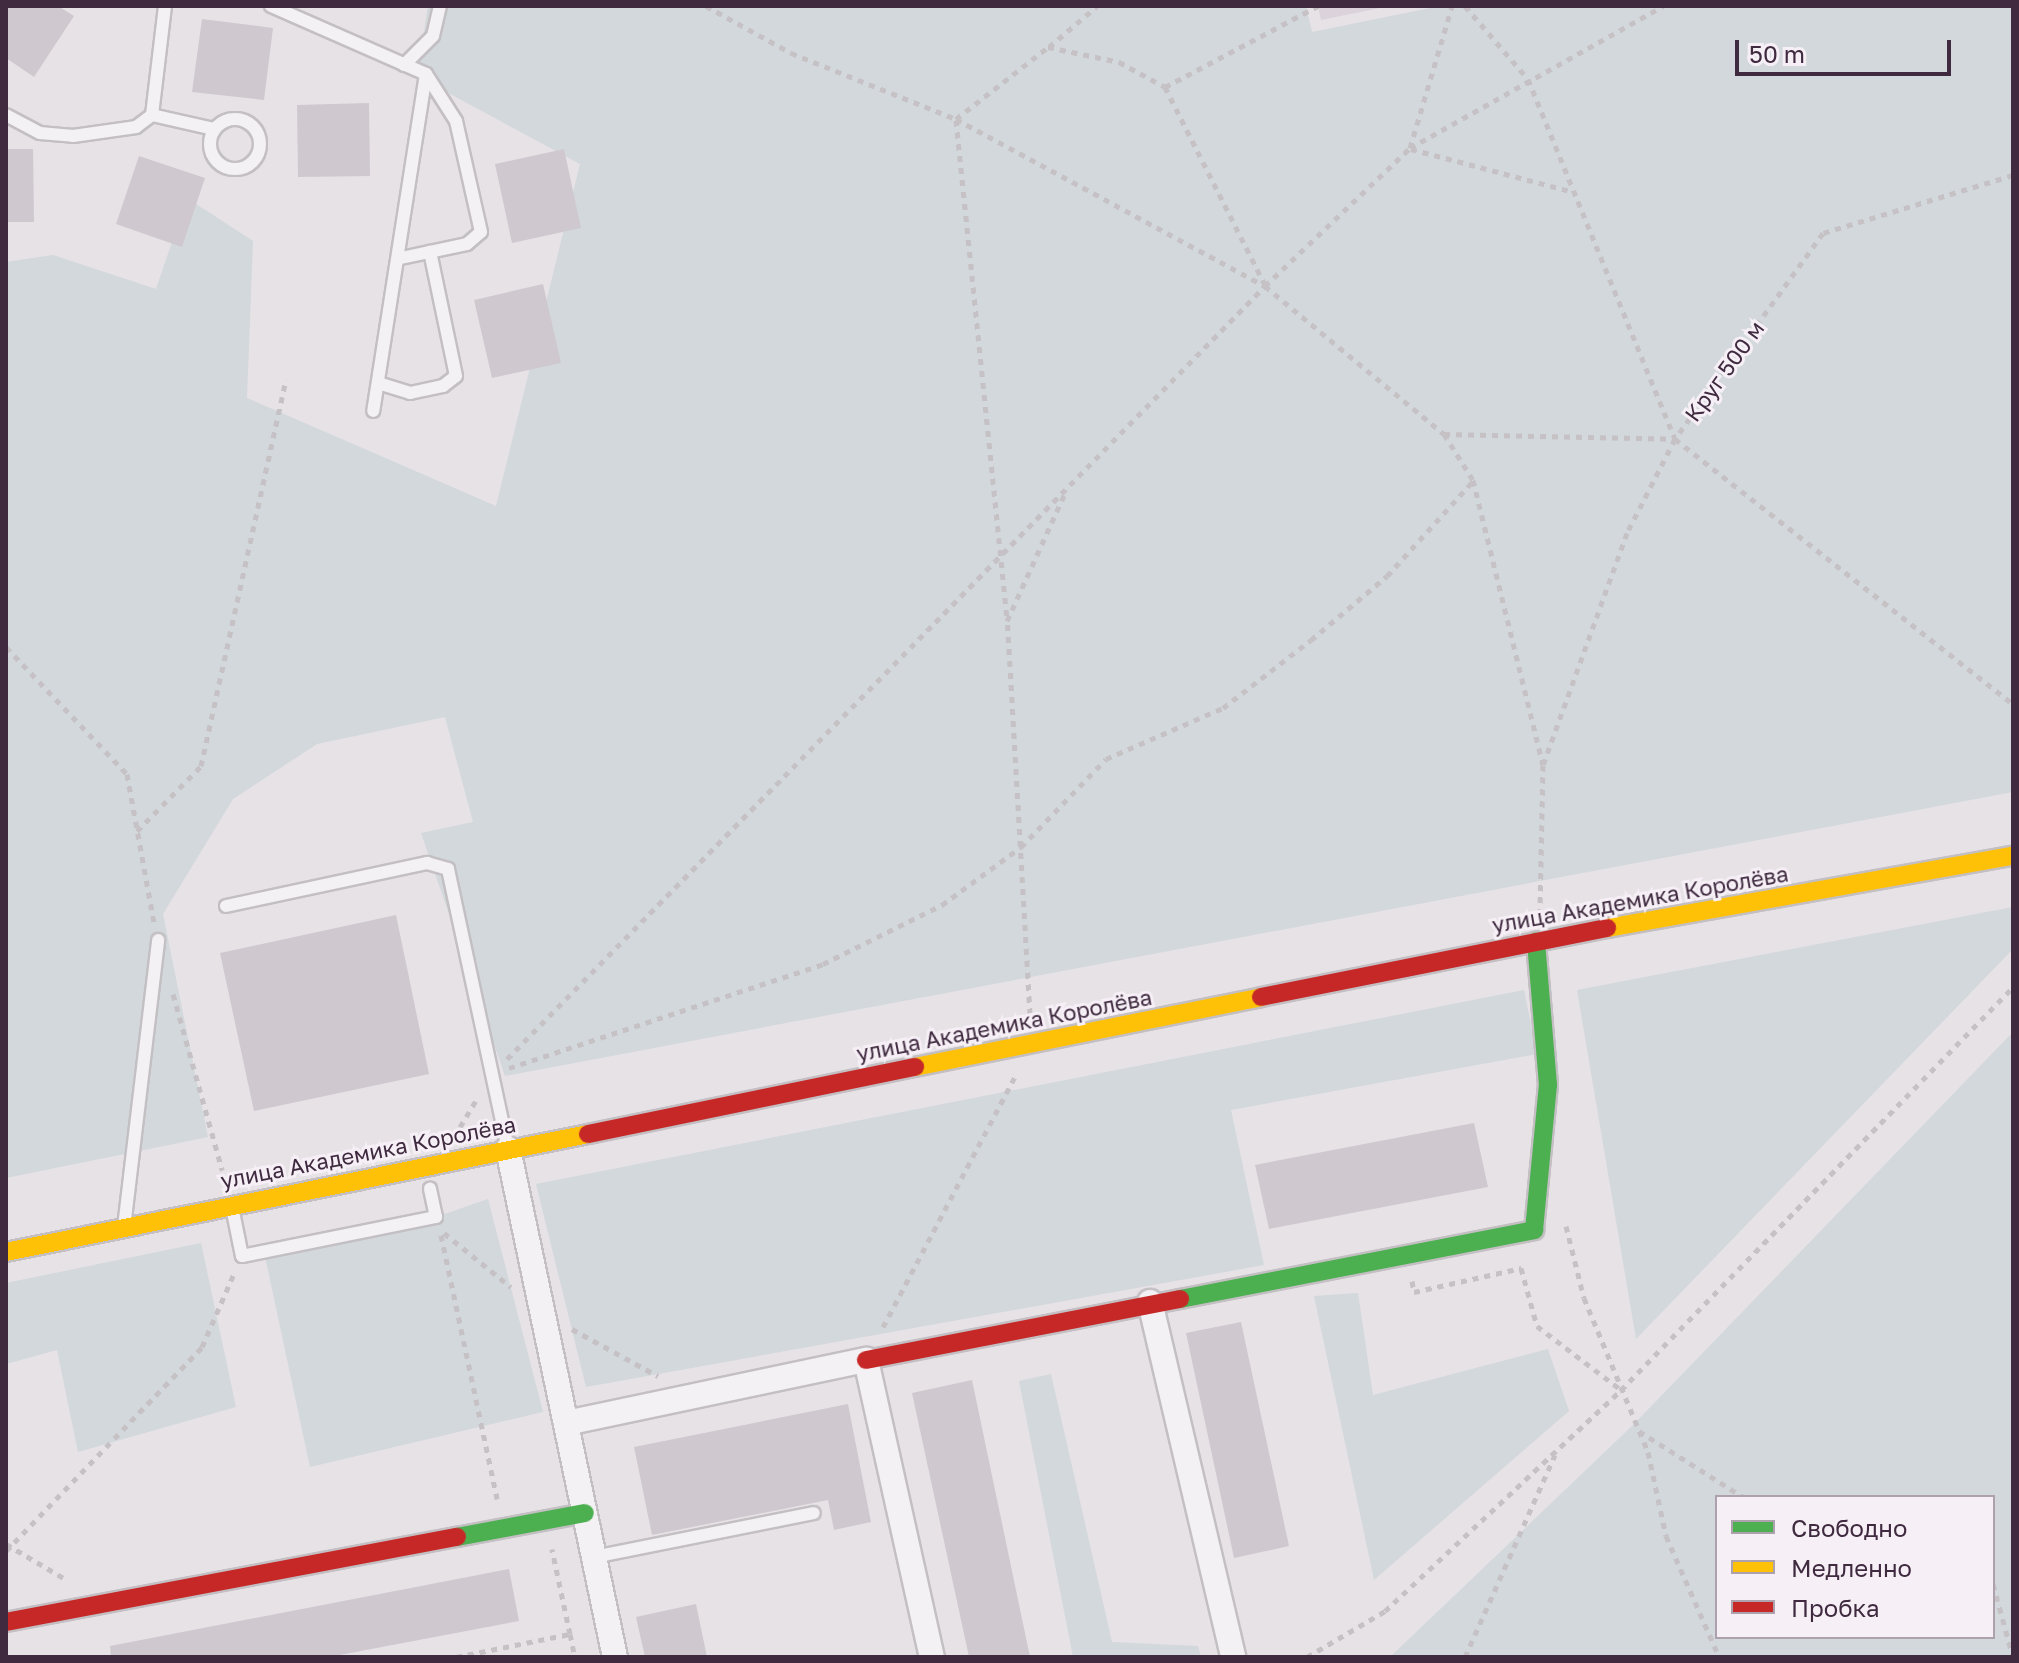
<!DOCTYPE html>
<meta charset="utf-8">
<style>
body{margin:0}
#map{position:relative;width:2019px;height:1663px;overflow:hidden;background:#e6e2e6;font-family:"Golos Text",sans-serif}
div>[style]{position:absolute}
.built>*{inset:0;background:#dbd2db}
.green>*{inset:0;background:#d2d8db}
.building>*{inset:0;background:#cfc9cf}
.path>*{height:5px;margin-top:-2.5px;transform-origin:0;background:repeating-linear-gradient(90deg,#c5c1c5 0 6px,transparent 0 12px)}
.roads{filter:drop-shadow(2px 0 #c3bfc3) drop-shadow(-2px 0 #c3bfc3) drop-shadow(0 2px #c3bfc3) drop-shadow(0 -2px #c3bfc3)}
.lane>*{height:12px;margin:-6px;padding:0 6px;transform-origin:6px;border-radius:6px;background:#f4f1f4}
.lane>.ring{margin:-6px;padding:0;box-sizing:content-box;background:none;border:12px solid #f4f1f4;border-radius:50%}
.street>*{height:24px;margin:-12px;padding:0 12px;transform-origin:12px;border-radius:12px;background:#f4f1f4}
.fast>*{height:18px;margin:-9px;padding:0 9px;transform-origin:9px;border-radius:9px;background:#4caf50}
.slow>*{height:18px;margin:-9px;padding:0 9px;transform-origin:9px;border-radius:9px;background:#ffc107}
.jam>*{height:18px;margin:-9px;padding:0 9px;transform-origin:9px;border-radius:9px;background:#c62828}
span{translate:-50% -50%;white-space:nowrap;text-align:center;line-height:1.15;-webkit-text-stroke:6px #f6f0f6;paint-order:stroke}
.street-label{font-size:22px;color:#3f2a3f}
.frame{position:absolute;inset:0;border:8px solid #3f2a3f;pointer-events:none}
.legend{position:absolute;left:1715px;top:1495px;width:280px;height:144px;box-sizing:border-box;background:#f6f0f6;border:2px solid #ada1ad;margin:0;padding:10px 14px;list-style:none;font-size:24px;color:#3f2a3f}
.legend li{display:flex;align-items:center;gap:16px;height:40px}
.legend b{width:40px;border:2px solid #ada1ad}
.scale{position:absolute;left:1735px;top:40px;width:216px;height:36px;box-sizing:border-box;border:4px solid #3f2a3f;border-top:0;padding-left:10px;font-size:24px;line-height:28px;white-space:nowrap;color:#3f2a3f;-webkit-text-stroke:6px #f6f0f6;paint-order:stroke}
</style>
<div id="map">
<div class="built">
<i style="clip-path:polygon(1318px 6px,1390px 6px,1321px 20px)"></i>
</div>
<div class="green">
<i style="clip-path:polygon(428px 6px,1306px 6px,1312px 32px,1440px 6px,2013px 6px,2013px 792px,505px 1076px,421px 833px,473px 822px,445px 717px,317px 744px,233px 799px,163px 914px,208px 1137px,6px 1178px,6px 262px,53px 255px,156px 289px,187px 198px,253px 241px,247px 398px,496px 506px,580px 164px,417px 76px)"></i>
<i style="clip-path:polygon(2013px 907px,2013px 949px,1636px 1339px,1577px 990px)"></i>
<i style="clip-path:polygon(1524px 990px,1537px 1054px,1231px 1110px,1264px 1265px,586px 1387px,536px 1184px)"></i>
<i style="clip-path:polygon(evenodd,2013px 1032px,2013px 1657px,1390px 1657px,1633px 1425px,2013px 1032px,1993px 1497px,1993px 1637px,1717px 1637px,1717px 1497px,1993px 1497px)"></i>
<i style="clip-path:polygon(488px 1199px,543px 1412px,310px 1467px,263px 1247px,436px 1217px)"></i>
<i style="clip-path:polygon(201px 1243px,236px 1407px,78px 1452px,57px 1350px,6px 1364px,6px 1283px)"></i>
<i style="clip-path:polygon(1358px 1293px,1373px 1395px,1548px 1349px,1569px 1411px,1374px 1580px,1314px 1296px)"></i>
<i style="clip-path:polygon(1051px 1374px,1112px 1642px,1198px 1646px,1201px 1657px,1073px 1657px,1019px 1381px)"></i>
</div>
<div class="building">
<i style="clip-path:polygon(6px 6px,58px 6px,74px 16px,34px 77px,6px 58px)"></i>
<i style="clip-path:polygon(202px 19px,273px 28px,264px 100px,192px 92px)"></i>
<i style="clip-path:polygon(369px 103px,370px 176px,298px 177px,297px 105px)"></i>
<i style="clip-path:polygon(6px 149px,33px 149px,34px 222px,6px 222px)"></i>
<i style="clip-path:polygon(564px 149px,581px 228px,512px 243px,495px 164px)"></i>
<i style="clip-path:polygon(139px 156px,205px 178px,182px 247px,116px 224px)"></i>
<i style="clip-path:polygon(543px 284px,561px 363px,492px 378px,474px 300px)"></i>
<i style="clip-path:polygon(396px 915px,429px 1074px,254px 1111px,220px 953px)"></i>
<i style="clip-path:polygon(1474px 1123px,1488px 1187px,1269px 1229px,1255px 1165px)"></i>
<i style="clip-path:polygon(1241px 1322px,1289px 1546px,1234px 1558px,1186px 1333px)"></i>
<i style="clip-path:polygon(972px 1380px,1030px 1657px,969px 1657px,912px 1393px)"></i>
<i style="clip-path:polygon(848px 1404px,871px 1522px,834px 1530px,828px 1500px,652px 1535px,634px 1447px)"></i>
<i style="clip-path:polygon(509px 1569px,519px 1621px,329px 1657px,111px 1657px,110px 1646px)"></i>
<i style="clip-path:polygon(696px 1604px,707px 1657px,645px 1657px,636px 1617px)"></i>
</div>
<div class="path">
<i style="left:706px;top:6px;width:97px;rotate:28.9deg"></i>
<i style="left:791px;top:53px;width:178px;rotate:21.8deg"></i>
<i style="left:956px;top:119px;width:351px;rotate:28.4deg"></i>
<i style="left:1265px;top:286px;width:232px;rotate:39.6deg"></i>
<i style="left:1444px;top:434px;width:54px;rotate:57.8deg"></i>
<i style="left:1473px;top:480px;width:293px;rotate:76.2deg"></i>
<i style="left:1465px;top:6px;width:96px;rotate:49.2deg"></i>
<i style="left:1528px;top:79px;width:389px;rotate:67.8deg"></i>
<i style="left:1675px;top:439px;width:106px;rotate:117.1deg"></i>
<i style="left:1627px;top:533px;width:247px;rotate:109.9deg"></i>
<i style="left:1543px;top:765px;width:145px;rotate:91.2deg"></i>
<i style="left:1049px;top:47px;width:63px;rotate:-40.5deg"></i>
<i style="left:1165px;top:87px;width:222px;rotate:63.2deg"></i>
<i style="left:956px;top:119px;width:117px;rotate:-38deg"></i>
<i style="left:1048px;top:47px;width:73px;rotate:11.9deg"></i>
<i style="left:1119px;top:62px;width:52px;rotate:28.5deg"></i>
<i style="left:1165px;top:87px;width:173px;rotate:-27.9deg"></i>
<i style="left:956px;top:120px;width:502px;rotate:84.16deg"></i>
<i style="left:1410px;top:148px;width:290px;rotate:-29.3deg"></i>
<i style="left:1411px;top:149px;width:164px;rotate:14.8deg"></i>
<i style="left:2013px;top:175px;width:199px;rotate:163deg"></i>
<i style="left:1823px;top:233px;width:254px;rotate:125.7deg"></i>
<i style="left:1675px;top:439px;width:429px;rotate:38.1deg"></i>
<i style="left:1444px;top:434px;width:231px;rotate:1.2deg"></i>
<i style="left:6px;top:647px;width:175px;rotate:46.4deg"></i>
<i style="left:127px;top:774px;width:150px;rotate:79.7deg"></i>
<i style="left:137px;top:831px;width:91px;rotate:-45.4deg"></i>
<i style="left:201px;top:766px;width:396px;rotate:-77.6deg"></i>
<i style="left:173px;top:994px;width:183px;rotate:74.4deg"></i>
<i style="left:1030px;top:1014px;width:394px;rotate:-93.3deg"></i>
<i style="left:1007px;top:621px;width:141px;rotate:-65.6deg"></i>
<i style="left:507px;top:1059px;width:1083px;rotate:-45.56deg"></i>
<i style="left:1265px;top:286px;width:200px;rotate:-43.6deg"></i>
<i style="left:1410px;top:148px;width:148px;rotate:-73.5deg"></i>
<i style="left:509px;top:1068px;width:331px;rotate:-18.3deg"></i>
<i style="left:823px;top:964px;width:133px;rotate:-26.4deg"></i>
<i style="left:942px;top:905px;width:98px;rotate:-36.3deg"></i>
<i style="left:1021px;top:847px;width:122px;rotate:-46deg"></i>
<i style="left:1106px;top:759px;width:128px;rotate:-23.6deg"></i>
<i style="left:1223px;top:708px;width:111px;rotate:-37.7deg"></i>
<i style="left:1311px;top:640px;width:99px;rotate:-40.1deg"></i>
<i style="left:1387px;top:576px;width:128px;rotate:-47.8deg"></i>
<i style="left:460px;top:1127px;width:33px;rotate:-59deg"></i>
<i style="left:1566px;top:1226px;width:74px;rotate:76deg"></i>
<i style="left:1584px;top:1298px;width:167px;rotate:67.4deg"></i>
<i style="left:1648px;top:1452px;width:86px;rotate:77.9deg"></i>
<i style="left:1666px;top:1536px;width:132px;rotate:66.3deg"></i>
<i style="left:444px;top:1233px;width:86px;rotate:38.9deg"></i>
<i style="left:441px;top:1235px;width:270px;rotate:78deg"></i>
<i style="left:1412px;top:1281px;width:11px;rotate:80deg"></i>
<i style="left:1414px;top:1292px;width:110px;rotate:-12.6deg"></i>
<i style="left:1521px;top:1268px;width:60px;rotate:74.6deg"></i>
<i style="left:1537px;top:1326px;width:104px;rotate:37.2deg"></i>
<i style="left:883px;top:1327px;width:283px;rotate:-62.2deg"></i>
<i style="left:572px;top:1329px;width:98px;rotate:28.7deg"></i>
<i style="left:1639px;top:1431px;width:123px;rotate:32.4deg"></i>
<i style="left:6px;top:1544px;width:71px;rotate:30.5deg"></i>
<i style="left:6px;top:1551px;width:283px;rotate:-46.1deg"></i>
<i style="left:202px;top:1347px;width:83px;rotate:-66.5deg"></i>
<i style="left:1993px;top:1584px;width:76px;rotate:74.7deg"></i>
<i style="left:570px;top:1634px;width:24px;rotate:78deg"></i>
<i style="left:456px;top:1657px;width:116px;rotate:-11.4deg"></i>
<i style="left:570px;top:1634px;width:87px;rotate:-102deg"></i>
<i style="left:1307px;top:1657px;width:91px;rotate:-30.5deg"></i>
<i style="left:1385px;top:1611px;width:323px;rotate:-43.1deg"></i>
<i style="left:1621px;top:1390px;width:562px;rotate:-45.79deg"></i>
<i style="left:1465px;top:1657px;width:221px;rotate:-66deg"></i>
</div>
<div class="roads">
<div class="lane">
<i style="left:165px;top:6px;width:110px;rotate:96.8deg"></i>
<i style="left:152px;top:115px;width:64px;rotate:12.7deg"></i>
<i style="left:271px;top:6px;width:169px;rotate:23.7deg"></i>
<i style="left:426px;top:74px;width:341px;rotate:98.9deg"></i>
<i style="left:404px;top:65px;width:41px;rotate:-45deg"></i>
<i style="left:433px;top:36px;width:31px;rotate:-77deg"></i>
<i style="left:6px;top:115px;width:38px;rotate:28deg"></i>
<i style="left:40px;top:133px;width:33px;rotate:5deg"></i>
<i style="left:73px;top:136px;width:64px;rotate:-8.1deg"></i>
<i style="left:136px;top:127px;width:20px;rotate:-37deg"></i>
<i class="ring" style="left:210px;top:119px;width:38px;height:38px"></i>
<i style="left:401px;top:258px;width:67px;rotate:-12deg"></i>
<i style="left:467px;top:244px;width:18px;rotate:-41deg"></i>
<i style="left:481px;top:232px;width:114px;rotate:-102.7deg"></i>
<i style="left:456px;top:121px;width:56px;rotate:-122.6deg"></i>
<i style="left:378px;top:383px;width:34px;rotate:17deg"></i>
<i style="left:410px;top:393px;width:34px;rotate:-12deg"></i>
<i style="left:443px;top:386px;width:16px;rotate:-38deg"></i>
<i style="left:456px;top:376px;width:127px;rotate:-101.8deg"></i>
<i style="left:226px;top:906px;width:206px;rotate:-12.1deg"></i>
<i style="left:427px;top:863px;width:22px;rotate:16deg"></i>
<i style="left:448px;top:869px;width:286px;rotate:77.9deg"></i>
<i style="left:232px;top:1207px;width:50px;rotate:78.5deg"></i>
<i style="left:242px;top:1256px;width:198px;rotate:-11.4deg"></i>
<i style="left:436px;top:1217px;width:29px;rotate:-102deg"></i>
<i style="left:124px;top:1227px;width:289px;rotate:-83.2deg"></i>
<i style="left:594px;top:1557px;width:224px;rotate:-11.3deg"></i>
</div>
<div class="street">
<i style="left:508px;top:1149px;width:519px;rotate:78.11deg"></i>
<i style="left:1150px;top:1302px;width:365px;rotate:76.8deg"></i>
<i style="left:566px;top:1423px;width:307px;rotate:-11.9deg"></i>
<i style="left:866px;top:1360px;width:304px;rotate:77.5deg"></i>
</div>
<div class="fast">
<i style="left:1180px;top:1299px;width:361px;rotate:-11deg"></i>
<i style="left:1534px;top:1230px;width:146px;rotate:-84.5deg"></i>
<i style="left:1548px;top:1085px;width:144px;rotate:-94.8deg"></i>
<i style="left:457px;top:1537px;width:130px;rotate:-10.6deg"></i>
</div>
<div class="slow">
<i style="left:1607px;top:928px;width:412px;rotate:-10.1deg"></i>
<i style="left:915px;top:1067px;width:353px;rotate:-11.4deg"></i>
<i style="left:6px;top:1252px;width:594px;rotate:-11.46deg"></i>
</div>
<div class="jam">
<i style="left:1261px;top:997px;width:353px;rotate:-11.3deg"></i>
<i style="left:588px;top:1134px;width:334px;rotate:-11.6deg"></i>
<i style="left:866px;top:1360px;width:320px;rotate:-11deg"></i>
<i style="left:6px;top:1622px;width:459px;rotate:-10.7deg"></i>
</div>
</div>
<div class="street-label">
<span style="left:1724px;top:371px;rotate:-54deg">Круг 500 м</span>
<span style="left:1640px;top:899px;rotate:-10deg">улица Академика Королёва</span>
<span style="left:1004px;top:1025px;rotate:-11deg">улица Академика Королёва</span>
<span style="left:368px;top:1152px;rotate:-11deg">улица Академика Королёва</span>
</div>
<div class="frame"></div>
<ul class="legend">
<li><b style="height:10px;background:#4caf50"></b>Свободно</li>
<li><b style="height:10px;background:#ffc107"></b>Медленно</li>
<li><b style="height:10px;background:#c62828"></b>Пробка</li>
</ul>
<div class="scale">50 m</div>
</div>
